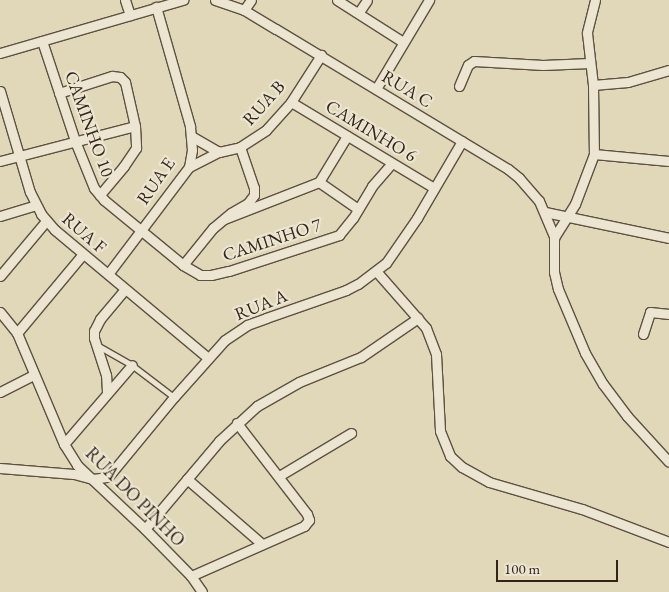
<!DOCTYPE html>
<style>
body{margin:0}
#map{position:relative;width:669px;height:592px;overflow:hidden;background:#e1d7b9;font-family:"EB Garamond",serif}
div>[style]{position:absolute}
.roads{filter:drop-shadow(1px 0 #5e5141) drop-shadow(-1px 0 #5e5141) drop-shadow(0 1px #5e5141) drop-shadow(0 -1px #5e5141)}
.lane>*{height:4.5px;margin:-2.25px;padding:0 2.25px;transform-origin:2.25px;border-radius:2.25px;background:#ece5d2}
.street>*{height:9px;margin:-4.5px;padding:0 4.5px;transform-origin:4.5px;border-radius:4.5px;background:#ece5d2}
span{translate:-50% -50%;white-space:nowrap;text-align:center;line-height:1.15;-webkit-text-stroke:4.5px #ece5d2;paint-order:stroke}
.street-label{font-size:18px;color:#322419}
.scale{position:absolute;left:496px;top:560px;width:122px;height:22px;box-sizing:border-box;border:2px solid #322419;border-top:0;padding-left:6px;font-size:15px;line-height:18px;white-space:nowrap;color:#322419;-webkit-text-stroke:4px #ece5d2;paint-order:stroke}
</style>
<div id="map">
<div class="roads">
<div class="lane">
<i style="left:97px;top:345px;width:40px;rotate:29.7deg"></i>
<i style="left:132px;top:365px;width:53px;rotate:37.3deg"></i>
</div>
<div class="street">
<i style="left:125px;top:0;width:16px;rotate:72deg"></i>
<i style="left:215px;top:0;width:31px;rotate:19deg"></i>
<i style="left:244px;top:10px;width:37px;rotate:31deg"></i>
<i style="left:276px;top:29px;width:271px;rotate:31.1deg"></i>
<i style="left:508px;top:169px;width:14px;rotate:39deg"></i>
<i style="left:519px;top:178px;width:30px;rotate:49deg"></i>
<i style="left:539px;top:201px;width:39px;rotate:67deg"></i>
<i style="left:337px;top:0;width:78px;rotate:32.5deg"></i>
<i style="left:595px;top:0;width:34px;rotate:104deg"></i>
<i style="left:587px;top:33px;width:52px;rotate:83.4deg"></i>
<i style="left:593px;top:85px;width:69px;rotate:89.2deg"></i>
<i style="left:594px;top:154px;width:53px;rotate:110.8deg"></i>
<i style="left:575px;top:204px;width:39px;rotate:122deg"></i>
<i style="left:554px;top:237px;width:35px;rotate:90deg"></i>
<i style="left:554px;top:272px;width:17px;rotate:77deg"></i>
<i style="left:558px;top:289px;width:69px;rotate:67.1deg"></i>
<i style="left:585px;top:353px;width:36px;rotate:60deg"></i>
<i style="left:603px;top:384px;width:40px;rotate:53deg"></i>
<i style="left:627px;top:416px;width:62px;rotate:47.6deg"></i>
<i style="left:244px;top:10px;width:12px;rotate:-55deg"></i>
<i style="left:359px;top:12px;width:14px;rotate:-56deg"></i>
<i style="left:42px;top:41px;width:105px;rotate:71.7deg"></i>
<i style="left:75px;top:141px;width:51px;rotate:68deg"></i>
<i style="left:94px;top:188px;width:16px;rotate:50deg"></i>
<i style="left:104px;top:200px;width:102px;rotate:39.4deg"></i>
<i style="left:183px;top:265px;width:20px;rotate:30deg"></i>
<i style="left:200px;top:275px;width:11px"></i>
<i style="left:211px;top:275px;width:18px;rotate:-13deg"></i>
<i style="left:229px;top:271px;width:116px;rotate:-18.1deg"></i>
<i style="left:339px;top:235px;width:22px;rotate:-51deg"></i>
<i style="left:353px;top:218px;width:37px;rotate:-59deg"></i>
<i style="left:372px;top:186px;width:30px;rotate:-49deg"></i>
<i style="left:0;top:53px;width:191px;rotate:-16.2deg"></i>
<i style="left:593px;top:85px;width:35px;rotate:-5deg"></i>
<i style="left:628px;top:82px;width:43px;rotate:-16.3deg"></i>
<i style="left:459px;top:86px;width:23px;rotate:-67deg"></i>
<i style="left:468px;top:65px;width:7px;rotate:-34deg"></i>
<i style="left:474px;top:61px;width:69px;rotate:3.3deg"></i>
<i style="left:543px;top:65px;width:47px;rotate:-2.4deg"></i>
<i style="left:376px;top:89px;width:104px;rotate:-59.2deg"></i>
<i style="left:0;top:91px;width:105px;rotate:73.5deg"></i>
<i style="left:30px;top:192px;width:25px;rotate:63deg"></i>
<i style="left:41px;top:214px;width:21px;rotate:49deg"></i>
<i style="left:55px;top:230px;width:198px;rotate:39.9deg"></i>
<i style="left:59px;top:93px;width:56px;rotate:-17.8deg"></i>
<i style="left:112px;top:76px;width:8px;rotate:7deg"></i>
<i style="left:120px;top:77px;width:7px;rotate:45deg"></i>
<i style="left:125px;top:82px;width:45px;rotate:77.2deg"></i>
<i style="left:135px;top:126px;width:22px;rotate:87deg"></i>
<i style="left:136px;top:148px;width:22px;rotate:124deg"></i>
<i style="left:124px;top:166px;width:38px;rotate:130deg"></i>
<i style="left:291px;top:102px;width:167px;rotate:31deg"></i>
<i style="left:191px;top:136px;width:32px;rotate:30deg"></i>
<i style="left:594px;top:154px;width:75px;rotate:5.3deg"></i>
<i style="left:0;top:161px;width:139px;rotate:-14.5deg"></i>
<i style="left:189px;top:167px;width:34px;rotate:-27deg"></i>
<i style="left:219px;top:152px;width:22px;rotate:-13deg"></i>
<i style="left:240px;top:147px;width:31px;rotate:-33deg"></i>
<i style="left:266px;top:130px;width:38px;rotate:-48deg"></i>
<i style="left:291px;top:102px;width:56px;rotate:-57.4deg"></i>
<i style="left:319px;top:182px;width:47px;rotate:34.7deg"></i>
<i style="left:545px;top:212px;width:127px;rotate:11.8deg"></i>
<i style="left:0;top:216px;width:37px;rotate:-17deg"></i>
<i style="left:224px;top:219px;width:102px;rotate:-21.3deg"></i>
<i style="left:319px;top:182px;width:54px;rotate:-58.7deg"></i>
<i style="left:183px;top:265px;width:48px;rotate:-51deg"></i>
<i style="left:213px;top:228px;width:23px;rotate:-40deg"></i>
<i style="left:231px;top:213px;width:20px;rotate:-30deg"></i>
<i style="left:248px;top:203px;width:10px;rotate:-53deg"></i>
<i style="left:254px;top:195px;width:7px;rotate:-90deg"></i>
<i style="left:254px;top:188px;width:43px;rotate:-108.9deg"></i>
<i style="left:376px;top:271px;width:76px;rotate:48.7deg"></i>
<i style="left:426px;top:328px;width:28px;rotate:69deg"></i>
<i style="left:436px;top:354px;width:77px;rotate:87deg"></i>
<i style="left:440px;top:431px;width:27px;rotate:68deg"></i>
<i style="left:450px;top:456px;width:16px;rotate:43deg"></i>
<i style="left:462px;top:467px;width:31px;rotate:29deg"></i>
<i style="left:489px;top:482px;width:97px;rotate:16.2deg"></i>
<i style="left:582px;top:509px;width:93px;rotate:20.8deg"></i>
<i style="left:108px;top:274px;width:134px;rotate:-52.9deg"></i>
<i style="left:189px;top:167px;width:17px;rotate:-80deg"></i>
<i style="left:192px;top:150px;width:24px;rotate:-95deg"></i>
<i style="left:190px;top:126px;width:124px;rotate:-105.9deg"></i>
<i style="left:0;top:276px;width:72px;rotate:-50.1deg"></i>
<i style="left:0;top:312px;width:27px;rotate:51deg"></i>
<i style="left:17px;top:333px;width:121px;rotate:67.1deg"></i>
<i style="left:64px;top:444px;width:25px;rotate:58deg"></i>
<i style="left:77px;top:465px;width:93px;rotate:43.3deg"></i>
<i style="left:145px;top:529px;width:66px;rotate:45.6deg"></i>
<i style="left:191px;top:576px;width:19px;rotate:55deg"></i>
<i style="left:17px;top:333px;width:103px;rotate:-50.1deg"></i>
<i style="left:643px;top:334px;width:23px;rotate:-72deg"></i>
<i style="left:650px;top:312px;width:19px;rotate:6deg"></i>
<i style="left:0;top:392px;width:38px;rotate:-27deg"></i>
<i style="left:107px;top:392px;width:17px;rotate:-93deg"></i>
<i style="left:106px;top:375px;width:39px;rotate:-108deg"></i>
<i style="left:94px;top:338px;width:7px;rotate:-90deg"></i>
<i style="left:94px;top:331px;width:13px;rotate:-63deg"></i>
<i style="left:100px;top:319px;width:39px;rotate:-50deg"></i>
<i style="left:64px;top:444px;width:104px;rotate:-49.3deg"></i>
<i style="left:0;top:468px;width:74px;rotate:4.6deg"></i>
<i style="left:74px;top:474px;width:20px;rotate:15deg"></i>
<i style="left:93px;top:479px;width:15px;rotate:-8deg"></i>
<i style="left:108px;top:477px;width:104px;rotate:-50.5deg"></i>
<i style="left:174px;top:397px;width:76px;rotate:-48.2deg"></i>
<i style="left:225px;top:340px;width:27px;rotate:-34deg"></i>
<i style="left:247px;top:325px;width:20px;rotate:-20deg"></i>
<i style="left:266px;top:318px;width:85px;rotate:-19.3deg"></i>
<i style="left:346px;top:290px;width:13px;rotate:-27deg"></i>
<i style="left:358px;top:284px;width:35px;rotate:-37deg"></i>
<i style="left:386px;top:263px;width:55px;rotate:-55.4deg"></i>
<i style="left:417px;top:218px;width:89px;rotate:-59.7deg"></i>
<i style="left:279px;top:476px;width:84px;rotate:-30.8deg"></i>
<i style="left:187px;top:479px;width:99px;rotate:40.9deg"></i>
<i style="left:145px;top:529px;width:115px;rotate:-49.9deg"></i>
<i style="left:219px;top:441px;width:52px;rotate:-42.6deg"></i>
<i style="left:257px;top:406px;width:48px;rotate:-29.7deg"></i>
<i style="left:299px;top:382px;width:67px;rotate:-22deg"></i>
<i style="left:361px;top:357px;width:69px;rotate:-34.4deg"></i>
<i style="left:191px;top:576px;width:124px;rotate:-23.9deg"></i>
<i style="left:304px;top:526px;width:8px;rotate:-50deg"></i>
<i style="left:309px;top:520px;width:6px;rotate:-108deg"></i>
<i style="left:307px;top:514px;width:115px;rotate:-127.6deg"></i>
</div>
</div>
<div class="street-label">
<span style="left:407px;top:89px;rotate:31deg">RUA C</span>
<span style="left:264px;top:103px;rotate:-48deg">RUA B</span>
<span style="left:89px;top:124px;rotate:70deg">CAMINHO 10</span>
<span style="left:371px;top:131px;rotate:31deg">CAMINHO 6</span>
<span style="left:156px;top:181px;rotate:-55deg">RUA E</span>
<span style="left:84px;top:233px;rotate:41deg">RUA F</span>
<span style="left:272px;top:240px;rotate:-18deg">CAMINHO 7</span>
<span style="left:261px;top:305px;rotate:-22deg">RUA A</span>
<span style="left:135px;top:497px;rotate:45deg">RUA DO PINHO</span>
</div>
<div class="scale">100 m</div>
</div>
